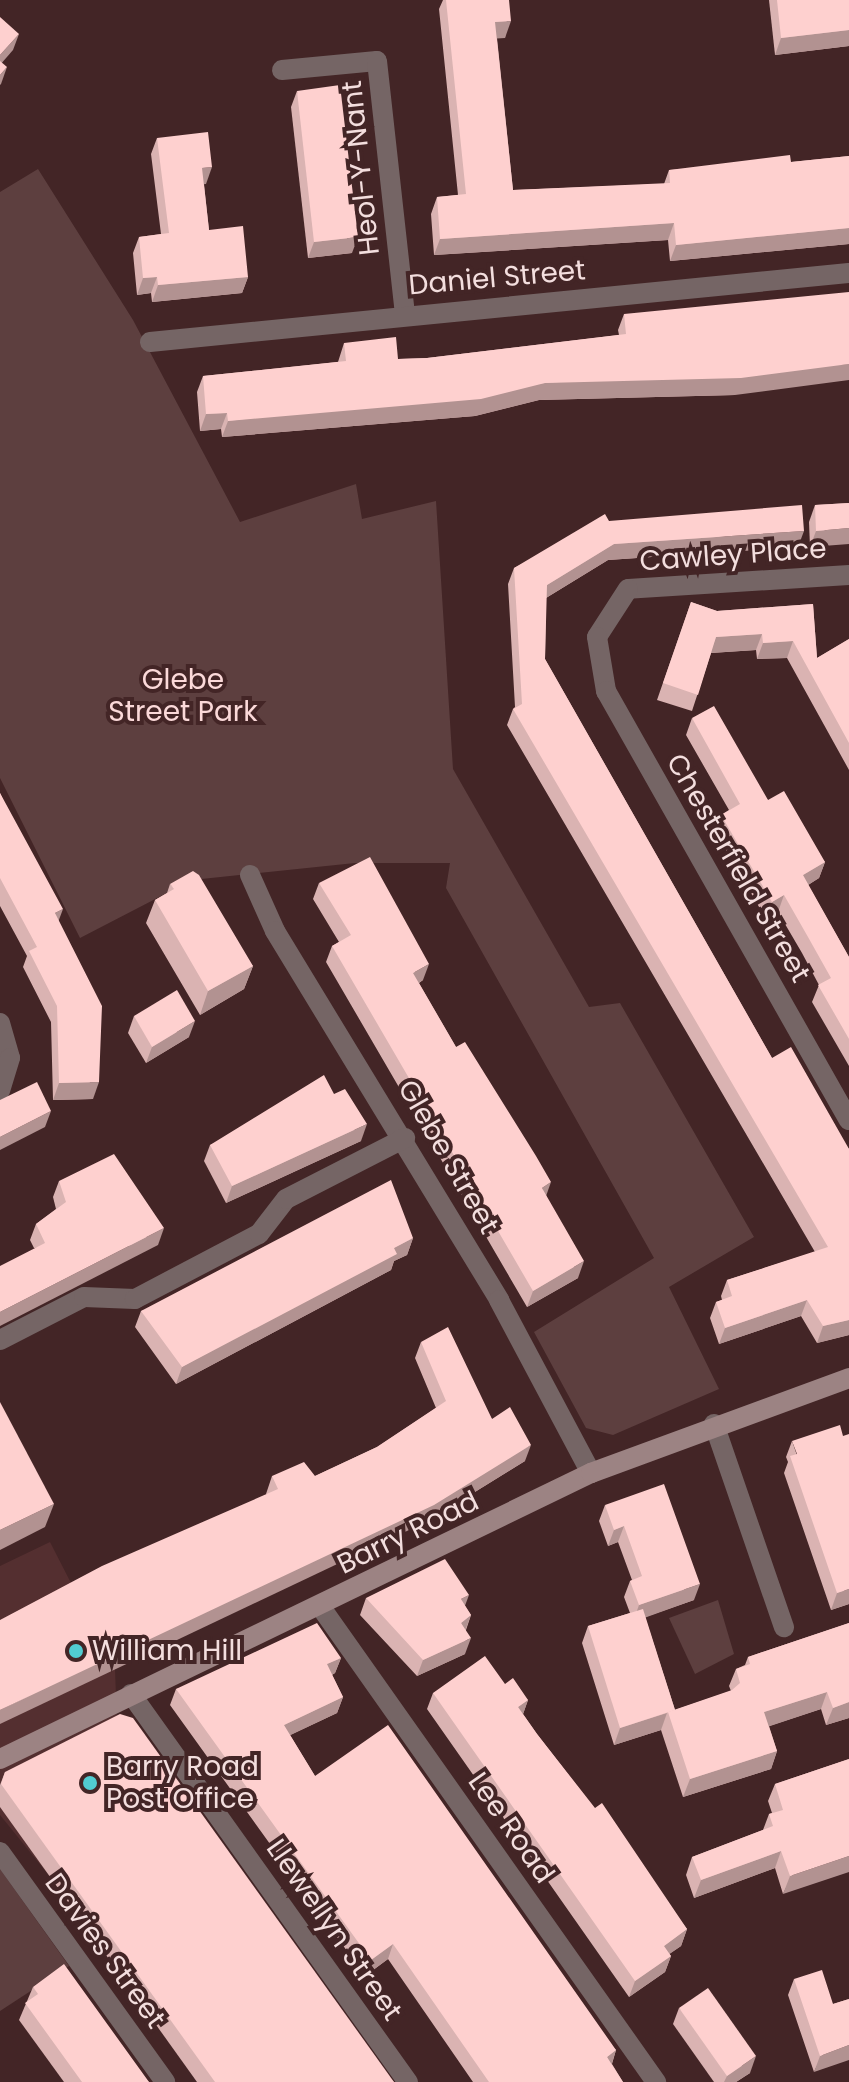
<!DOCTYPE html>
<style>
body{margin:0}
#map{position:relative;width:849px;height:2082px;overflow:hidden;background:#432526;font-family:Poppins,sans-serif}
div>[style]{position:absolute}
.built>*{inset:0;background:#542f30}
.green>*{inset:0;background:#5d3f3f}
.street>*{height:20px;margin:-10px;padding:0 10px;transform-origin:10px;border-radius:10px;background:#756565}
.secondary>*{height:20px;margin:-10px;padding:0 10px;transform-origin:10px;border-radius:10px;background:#9c8383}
.wall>*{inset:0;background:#dab3b2}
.shaded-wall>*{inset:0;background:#b29291}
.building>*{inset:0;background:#fed0cf}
.dots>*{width:22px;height:22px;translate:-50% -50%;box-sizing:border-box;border:4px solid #432526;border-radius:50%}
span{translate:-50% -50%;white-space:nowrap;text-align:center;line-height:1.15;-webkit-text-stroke:8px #432526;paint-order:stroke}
.street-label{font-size:28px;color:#f3dede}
.park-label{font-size:28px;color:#fbd9d9}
.poi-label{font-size:28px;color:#f3dede}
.left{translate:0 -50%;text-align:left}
</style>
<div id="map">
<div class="built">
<i style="clip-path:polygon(50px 1542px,115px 1669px,117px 1722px,172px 1805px,47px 1873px,0 1815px,0 1566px)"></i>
</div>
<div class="green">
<i style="clip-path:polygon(38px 169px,133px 320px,240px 522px,356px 484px,362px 519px,436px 501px,453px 769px,589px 1007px,620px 1003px,754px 1237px,669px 1287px,719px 1389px,613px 1435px,586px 1428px,534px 1332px,654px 1258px,446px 888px,450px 863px,355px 863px,192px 880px,80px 938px,0 778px,0 192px)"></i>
<i style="clip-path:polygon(718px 1600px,734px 1654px,695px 1674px,669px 1618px)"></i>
<i style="clip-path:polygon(0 1869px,69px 1966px,0 2011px)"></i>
</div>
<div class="street">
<i style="left:282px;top:70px;width:95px;rotate:-5.4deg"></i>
<i style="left:377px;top:61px;width:256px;rotate:83.7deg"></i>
<i style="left:150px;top:342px;width:702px;rotate:-5.64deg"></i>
<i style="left:849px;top:575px;width:221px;rotate:176.4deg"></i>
<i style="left:628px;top:589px;width:57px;rotate:122.9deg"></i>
<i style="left:597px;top:637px;width:55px;rotate:80.5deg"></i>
<i style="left:606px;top:691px;width:493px;rotate:60.5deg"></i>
<i style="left:250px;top:875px;width:61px;rotate:65.9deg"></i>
<i style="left:275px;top:931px;width:432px;rotate:58.7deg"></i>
<i style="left:499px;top:1300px;width:196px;rotate:62deg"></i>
<i style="left:0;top:1023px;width:36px;rotate:74deg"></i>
<i style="left:10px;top:1058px;width:34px;rotate:107deg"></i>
<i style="left:0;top:1340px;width:94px;rotate:-27.1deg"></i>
<i style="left:84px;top:1297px;width:51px;rotate:2.2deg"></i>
<i style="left:135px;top:1299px;width:140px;rotate:-27.7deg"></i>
<i style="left:259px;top:1234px;width:44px;rotate:-52.4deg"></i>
<i style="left:286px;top:1199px;width:134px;rotate:-27.1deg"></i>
<i style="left:714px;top:1424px;width:215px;rotate:71deg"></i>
<i style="left:320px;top:1606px;width:583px;rotate:54.78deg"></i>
<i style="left:131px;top:1694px;width:477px;rotate:54.5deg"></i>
<i style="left:0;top:1852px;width:283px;rotate:54.3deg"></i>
</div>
<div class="secondary">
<i style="left:0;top:1759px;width:657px;rotate:-25.82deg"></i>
<i style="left:591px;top:1473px;width:275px;rotate:-20.2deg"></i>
</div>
<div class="wall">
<i style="clip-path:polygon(443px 0,509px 0,505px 38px,497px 38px,513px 190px,664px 184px,669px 170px,791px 162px,849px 156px,849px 244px,670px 261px,668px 240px,434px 255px,431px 214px,437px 197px,458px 195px,439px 9px)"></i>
<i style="clip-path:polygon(769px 0,849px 0,849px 46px,775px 55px)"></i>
<i style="clip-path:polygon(297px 91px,352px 253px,308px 258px,291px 107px)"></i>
<i style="clip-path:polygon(157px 138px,206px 184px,204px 184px,209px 230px,248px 277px,242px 293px,152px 302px,151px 293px,137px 295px,133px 253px,139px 237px,161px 234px,151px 154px)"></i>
<i style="clip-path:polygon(624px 314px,735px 395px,539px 400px,475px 416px,222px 437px,221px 429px,200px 431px,197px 392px,203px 376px,338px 362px,344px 343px,398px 359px,427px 358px,619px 335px,618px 330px)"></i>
<i style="clip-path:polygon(849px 503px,810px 547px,809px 522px,815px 505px)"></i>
<i style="clip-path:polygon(609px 521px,798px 547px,608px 560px,546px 598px,545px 659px,772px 1058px,849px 1149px,849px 1335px,817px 1343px,801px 1316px,719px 1344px,710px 1318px,716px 1302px,722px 1300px,721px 1296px,727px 1280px,815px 1252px,507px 725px,513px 709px,515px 707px,508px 584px,514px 568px)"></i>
<i style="clip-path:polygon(691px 602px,717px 611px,813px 604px,817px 658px,849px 639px,849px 770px,787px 658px,757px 659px,756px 650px,711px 653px,692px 711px,657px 700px)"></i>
<i style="clip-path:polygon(692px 718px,825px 862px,819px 878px,808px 885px,849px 957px,849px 1066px,812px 1002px,819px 985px,802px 953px,778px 912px,766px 919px,715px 831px,721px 815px,729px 810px,686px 735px)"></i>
<i style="clip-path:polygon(0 793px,58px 920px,93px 1099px,53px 1100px,51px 1022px,23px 967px,27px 956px,0 906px)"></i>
<i style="clip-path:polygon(319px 883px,423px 980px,419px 983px,456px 1047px,546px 1196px,578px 1278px,527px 1307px,326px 962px,332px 946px,339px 942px,313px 899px)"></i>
<i style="clip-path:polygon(170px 884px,253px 966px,244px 989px,200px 1015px,146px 923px,155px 900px,167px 893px)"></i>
<i style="clip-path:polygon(134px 1016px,189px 1037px,146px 1063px,128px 1033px)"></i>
<i style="clip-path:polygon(334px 1094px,361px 1141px,226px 1203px,204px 1161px,210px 1145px)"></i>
<i style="clip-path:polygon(59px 1181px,158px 1245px,34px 1248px,30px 1240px,36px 1224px,56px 1209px,53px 1197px)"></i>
<i style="clip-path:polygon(413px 1238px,407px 1255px,394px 1261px,391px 1270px,176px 1384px,135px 1327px,141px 1311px)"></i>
<i style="clip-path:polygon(421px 1342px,492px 1419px,525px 1461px,428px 1521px,266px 1494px,272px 1476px,315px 1476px,377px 1447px,436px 1408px,415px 1358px)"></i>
<i style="clip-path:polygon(792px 1441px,849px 1604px,831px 1610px,784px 1473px,788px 1462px,786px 1457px)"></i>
<i style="clip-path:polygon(605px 1505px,694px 1600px,645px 1617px,675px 1710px,731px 1691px,729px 1686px,736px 1669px,745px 1665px,748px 1657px,849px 1623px,849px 1718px,826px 1725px,821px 1709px,769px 1726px,777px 1751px,771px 1769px,683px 1797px,661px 1730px,614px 1745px,582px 1643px,588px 1626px,630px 1613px,624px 1597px,630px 1581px,632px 1580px,618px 1542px,608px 1546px,599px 1521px)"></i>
<i style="clip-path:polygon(366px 1598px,465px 1606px,471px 1615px,466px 1630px,465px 1654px,417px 1676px,360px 1615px)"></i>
<i style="clip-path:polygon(341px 1658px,335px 1673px,332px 1675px,343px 1697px,337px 1713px,290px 1735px,315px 1776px,616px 2050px,612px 2064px,623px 2082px,473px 2082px,388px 1959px,365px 1976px,170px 1705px,176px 1689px)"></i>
<i style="clip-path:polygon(505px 1684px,528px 1700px,523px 1714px,537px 1734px,687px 1929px,681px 1946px,669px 1954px,671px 1956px,665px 1972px,629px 1997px,427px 1709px,433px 1693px)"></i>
<i style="clip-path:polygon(849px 1759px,783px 1894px,775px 1868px,694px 1898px,686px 1875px,692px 1857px,763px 1830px,769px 1814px,772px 1813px,768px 1801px,775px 1784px)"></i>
<i style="clip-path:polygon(5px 1772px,394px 2082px,197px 2082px,0 1807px,0 1785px)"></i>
<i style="clip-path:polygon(794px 1979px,833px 2004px,849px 1999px,814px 2072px,788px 1995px)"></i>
<i style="clip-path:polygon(33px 1987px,149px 2082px,64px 2082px,19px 2020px)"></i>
<i style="clip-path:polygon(679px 2008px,750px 2073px,736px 2082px,714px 2082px,673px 2024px)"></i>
</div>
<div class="shaded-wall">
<i style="clip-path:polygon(511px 21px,505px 38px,489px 39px,495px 22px)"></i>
<i style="clip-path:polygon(849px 30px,849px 46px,775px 55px,781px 38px)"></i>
<i style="clip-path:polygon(19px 34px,13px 50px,0 65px,0 55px)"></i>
<i style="clip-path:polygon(7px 67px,1px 84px,0 85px,0 75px)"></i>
<i style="clip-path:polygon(212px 167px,206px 184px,196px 185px,202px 168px)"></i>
<i style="clip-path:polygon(674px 223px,668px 240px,434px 255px,440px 239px)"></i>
<i style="clip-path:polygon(849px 228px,849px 244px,670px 261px,676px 245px)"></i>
<i style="clip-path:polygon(358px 237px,352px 253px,308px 258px,314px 242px)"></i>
<i style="clip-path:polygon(157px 277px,151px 293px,137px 295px,143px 278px)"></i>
<i style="clip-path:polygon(248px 277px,242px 293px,152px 302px,158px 285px)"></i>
<i style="clip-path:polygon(849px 364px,849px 380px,735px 395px,539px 400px,475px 416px,222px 437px,228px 421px,545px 383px)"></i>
<i style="clip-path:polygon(227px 413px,221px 429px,200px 431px,206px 414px)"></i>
<i style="clip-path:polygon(849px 528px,849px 544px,810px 547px,816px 531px)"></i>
<i style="clip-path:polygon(804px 531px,798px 547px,608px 560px,541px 601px,547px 585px,614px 544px)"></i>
<i style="clip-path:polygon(762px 634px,756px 650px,710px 653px,716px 637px)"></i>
<i style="clip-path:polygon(793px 641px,787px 658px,757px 659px,763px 643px)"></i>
<i style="clip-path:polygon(825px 862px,819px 878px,797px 892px,803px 875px)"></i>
<i style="clip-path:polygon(784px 895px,778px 912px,766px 919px,772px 902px)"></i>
<i style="clip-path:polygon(63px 909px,57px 925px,55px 913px)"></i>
<i style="clip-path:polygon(429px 964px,423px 980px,407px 990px,413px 973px)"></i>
<i style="clip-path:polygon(253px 966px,244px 989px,200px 1015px,208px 991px)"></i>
<i style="clip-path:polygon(195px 1021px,189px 1037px,146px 1063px,152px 1047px)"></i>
<i style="clip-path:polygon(99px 1082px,93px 1099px,53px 1100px,59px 1083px)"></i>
<i style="clip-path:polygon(51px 1111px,45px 1127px,0 1150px,0 1137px)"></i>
<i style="clip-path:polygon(367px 1124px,361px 1141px,226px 1203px,232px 1186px)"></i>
<i style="clip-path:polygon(551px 1182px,545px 1199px,542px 1188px)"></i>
<i style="clip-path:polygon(164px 1228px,158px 1245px,0 1326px,0 1312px)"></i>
<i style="clip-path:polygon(413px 1238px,407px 1255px,394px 1261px,391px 1270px,176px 1384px,182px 1367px,394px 1248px)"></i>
<i style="clip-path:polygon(584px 1261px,578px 1278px,527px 1307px,533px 1291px)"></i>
<i style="clip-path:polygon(807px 1300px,801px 1316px,719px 1344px,725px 1328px)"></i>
<i style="clip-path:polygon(849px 1320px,849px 1335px,817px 1343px,823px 1326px)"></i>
<i style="clip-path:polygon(531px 1445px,525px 1461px,428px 1521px,0 1724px,0 1710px)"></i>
<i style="clip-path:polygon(54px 1504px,45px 1527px,0 1550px,0 1530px)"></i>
<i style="clip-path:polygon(624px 1526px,618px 1542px,608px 1546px,614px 1530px)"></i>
<i style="clip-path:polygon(700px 1584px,694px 1600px,633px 1622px,639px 1605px)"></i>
<i style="clip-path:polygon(849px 1589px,849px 1604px,831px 1610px,837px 1593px)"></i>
<i style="clip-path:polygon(469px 1595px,463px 1611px,461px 1599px)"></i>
<i style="clip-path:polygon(471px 1615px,465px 1631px,461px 1623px)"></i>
<i style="clip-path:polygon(471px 1638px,465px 1654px,417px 1676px,423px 1660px)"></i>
<i style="clip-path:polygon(341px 1658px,335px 1673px,322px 1680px,327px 1664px)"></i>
<i style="clip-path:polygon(827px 1692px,821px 1709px,758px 1730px,764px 1712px)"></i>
<i style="clip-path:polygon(343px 1697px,337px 1713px,278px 1741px,284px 1725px)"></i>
<i style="clip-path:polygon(528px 1700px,522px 1717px,518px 1707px)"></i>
<i style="clip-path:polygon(849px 1702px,849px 1718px,826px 1725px,833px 1708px)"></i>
<i style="clip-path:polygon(667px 1713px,661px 1730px,614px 1745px,620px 1728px)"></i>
<i style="clip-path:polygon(777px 1751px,771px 1769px,683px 1797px,690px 1779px)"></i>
<i style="clip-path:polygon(781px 1851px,775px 1868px,694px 1898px,701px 1880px)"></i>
<i style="clip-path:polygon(849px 1856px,849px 1872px,783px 1894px,790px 1876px)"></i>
<i style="clip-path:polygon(687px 1929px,681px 1946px,658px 1962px,664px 1946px)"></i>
<i style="clip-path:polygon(393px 1944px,388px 1959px,365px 1976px,371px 1960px)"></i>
<i style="clip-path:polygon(671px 1956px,665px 1972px,629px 1997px,635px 1981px)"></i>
<i style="clip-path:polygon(849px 2045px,849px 2060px,814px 2072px,820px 2056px)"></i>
<i style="clip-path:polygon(616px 2050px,611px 2066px,607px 2057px)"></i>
<i style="clip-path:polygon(756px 2056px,750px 2073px,736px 2082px,724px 2082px,727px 2076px)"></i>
</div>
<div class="building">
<i style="clip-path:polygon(446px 0,509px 0,511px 21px,495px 22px,513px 190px,670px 183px,669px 170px,774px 157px,790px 155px,791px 162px,849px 156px,849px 228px,676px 245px,674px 223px,440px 239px,437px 197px,466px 194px)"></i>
<i style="clip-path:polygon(777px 0,849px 0,849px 30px,781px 38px)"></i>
<i style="clip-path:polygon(0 17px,19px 34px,0 55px)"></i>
<i style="clip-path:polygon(0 61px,7px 67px,0 75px)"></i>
<i style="clip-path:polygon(340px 85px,358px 237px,314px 242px,297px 91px)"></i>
<i style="clip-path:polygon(208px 132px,212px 167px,202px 168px,209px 230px,243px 226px,248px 277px,158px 285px,157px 277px,143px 278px,139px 237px,169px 233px,157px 138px)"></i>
<i style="clip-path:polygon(849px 292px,849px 364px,741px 378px,545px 383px,481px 399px,228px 421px,227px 413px,206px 414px,203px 376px,346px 361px,344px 343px,396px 337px,398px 359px,427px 358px,626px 334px,624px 314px)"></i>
<i style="clip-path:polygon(849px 503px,849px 528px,816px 531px,815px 505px)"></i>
<i style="clip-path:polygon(802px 505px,804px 531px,614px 544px,547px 585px,545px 659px,772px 1058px,791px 1047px,849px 1149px,849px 1320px,823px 1326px,807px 1300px,725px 1328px,716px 1302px,732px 1296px,727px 1280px,828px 1247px,513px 709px,522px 704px,514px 568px,605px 514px,609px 521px)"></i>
<i style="clip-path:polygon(691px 602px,717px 611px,813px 604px,817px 658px,849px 639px,849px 743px,793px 641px,763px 643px,762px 634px,716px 637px,698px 695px,663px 683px)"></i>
<i style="clip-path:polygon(714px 706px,768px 800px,784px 791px,825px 862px,803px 875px,849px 957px,849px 1039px,818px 985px,831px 978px,808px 937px,784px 895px,772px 902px,721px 815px,740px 804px,692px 718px)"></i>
<i style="clip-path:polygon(0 793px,63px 909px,55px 913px,102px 1006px,99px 1082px,59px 1083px,57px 1006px,29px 951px,37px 947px,0 878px)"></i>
<i style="clip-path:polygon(370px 857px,429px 964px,413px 973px,456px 1047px,465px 1042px,536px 1156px,551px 1182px,542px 1188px,584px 1261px,533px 1291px,332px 946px,351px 935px,319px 883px)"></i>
<i style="clip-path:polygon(193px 871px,199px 875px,253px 966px,208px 991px,155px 900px,174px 889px,170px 884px)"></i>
<i style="clip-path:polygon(177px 990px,195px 1021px,152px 1047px,134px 1016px)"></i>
<i style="clip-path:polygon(324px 1075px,334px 1094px,345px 1089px,367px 1124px,232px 1186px,210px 1145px)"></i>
<i style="clip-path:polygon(37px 1082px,51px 1111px,0 1137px,0 1100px)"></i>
<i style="clip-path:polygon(114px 1154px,164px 1228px,0 1312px,0 1266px,45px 1243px,36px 1224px,66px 1202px,59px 1181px)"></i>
<i style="clip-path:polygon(391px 1180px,413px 1238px,394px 1248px,397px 1254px,182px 1367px,141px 1311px)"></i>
<i style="clip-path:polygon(448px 1327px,492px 1419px,510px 1407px,531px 1445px,434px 1505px,0 1710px,0 1620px,102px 1566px,278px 1489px,272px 1476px,304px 1462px,315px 1476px,377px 1447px,446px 1401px,421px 1342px)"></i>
<i style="clip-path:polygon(0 1402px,54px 1504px,0 1530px)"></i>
<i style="clip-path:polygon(840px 1425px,843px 1436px,849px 1434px,849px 1589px,837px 1593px,790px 1456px,797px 1454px,792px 1441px)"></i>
<i style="clip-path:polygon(664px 1484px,700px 1584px,639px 1605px,630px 1581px,642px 1576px,624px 1526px,614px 1530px,605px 1505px)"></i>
<i style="clip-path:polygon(445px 1559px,469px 1595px,461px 1599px,471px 1615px,461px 1623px,471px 1638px,423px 1660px,366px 1598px)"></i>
<i style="clip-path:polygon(643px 1609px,675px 1710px,620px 1728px,588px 1626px)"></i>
<i style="clip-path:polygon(317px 1623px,341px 1658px,327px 1664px,343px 1697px,284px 1725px,315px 1776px,388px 1725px,616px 2050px,607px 2057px,623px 2082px,489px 2082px,393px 1944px,371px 1960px,176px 1689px)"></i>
<i style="clip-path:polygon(849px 1623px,849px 1702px,833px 1708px,827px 1692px,764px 1712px,777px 1751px,690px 1779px,668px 1712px,732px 1690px,740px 1683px,736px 1669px,750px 1664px,748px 1657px)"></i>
<i style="clip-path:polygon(485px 1656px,505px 1684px,513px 1678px,528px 1700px,518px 1707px,537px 1734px,595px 1808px,602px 1803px,687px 1929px,664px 1946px,671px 1956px,635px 1981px,433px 1693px)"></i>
<i style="clip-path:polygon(120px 1714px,133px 1718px,394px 2082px,215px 2082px,1px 1784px,5px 1772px)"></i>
<i style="clip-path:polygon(849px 1759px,849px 1856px,790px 1876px,781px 1851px,701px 1880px,692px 1857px,773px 1826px,769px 1814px,783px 1810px,775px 1784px)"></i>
<i style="clip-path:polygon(64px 1964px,149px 2082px,82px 2082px,25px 2003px,38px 1994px,33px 1987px)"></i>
<i style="clip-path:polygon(822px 1970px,833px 2004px,849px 1999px,849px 2045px,820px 2056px,794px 1979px)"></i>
<i style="clip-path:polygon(708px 1988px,756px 2056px,727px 2076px,679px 2008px)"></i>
</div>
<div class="dots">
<i style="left:76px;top:1651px;background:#51ccd1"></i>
<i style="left:90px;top:1783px;background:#51ccd1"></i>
</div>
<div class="street-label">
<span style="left:361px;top:168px;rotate:-96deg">Heol-Y-Nant</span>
<span style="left:497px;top:278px;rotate:-5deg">Daniel Street</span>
<span style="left:733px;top:555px;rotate:-4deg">Cawley Place</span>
<span style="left:738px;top:868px;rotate:60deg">Chesterfield Street</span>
<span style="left:448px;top:1157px;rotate:60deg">Glebe Street</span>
<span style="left:408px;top:1533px;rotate:-26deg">Barry Road</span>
<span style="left:511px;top:1828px;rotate:55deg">Lee Road</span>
<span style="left:334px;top:1930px;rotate:55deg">Llewellyn Street</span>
<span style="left:105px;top:1951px;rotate:54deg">Davies Street</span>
</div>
<div class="park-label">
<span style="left:183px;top:696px">Glebe<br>Street Park</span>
</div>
<div class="poi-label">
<span class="left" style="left:92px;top:1651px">William Hill</span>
<span class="left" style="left:106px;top:1783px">Barry Road<br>Post Office</span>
</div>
</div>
